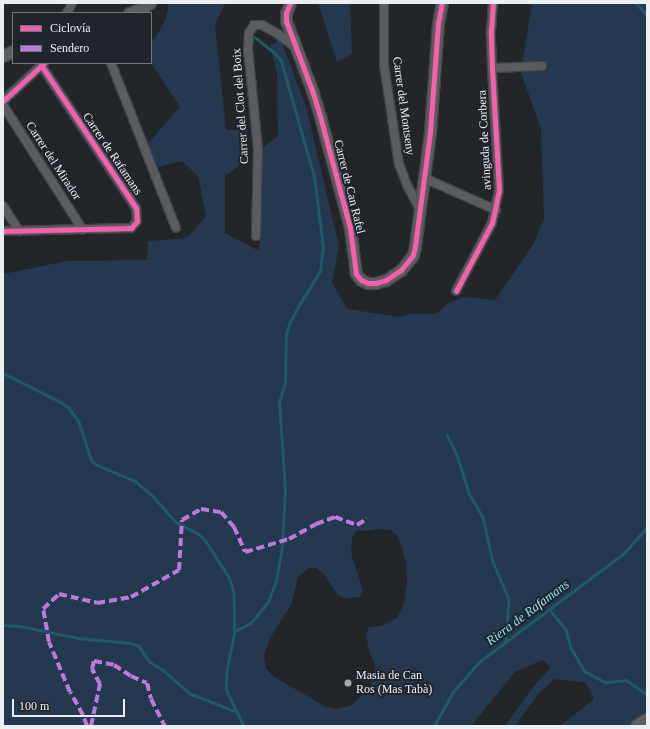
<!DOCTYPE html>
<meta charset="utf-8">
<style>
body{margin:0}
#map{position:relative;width:650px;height:729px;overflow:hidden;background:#232629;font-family:Georgia,serif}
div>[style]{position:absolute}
.green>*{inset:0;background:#243850}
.stream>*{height:2.5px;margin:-1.25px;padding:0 1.25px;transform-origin:1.25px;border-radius:1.25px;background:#205867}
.roads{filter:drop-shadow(1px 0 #414447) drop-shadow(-1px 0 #414447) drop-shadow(0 1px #414447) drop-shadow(0 -1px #414447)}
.minor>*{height:8px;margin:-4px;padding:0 4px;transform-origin:4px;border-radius:4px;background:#5a5c5f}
.tertiary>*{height:11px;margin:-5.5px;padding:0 5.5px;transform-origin:5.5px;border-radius:5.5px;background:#5a5c5f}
.secondary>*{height:12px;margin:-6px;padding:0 6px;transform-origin:6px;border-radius:6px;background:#5f5d61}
.quiet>*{height:4px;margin-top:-2px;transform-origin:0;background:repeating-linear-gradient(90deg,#bd7bd9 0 8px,transparent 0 12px)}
.cycleway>*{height:5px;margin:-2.5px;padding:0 2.5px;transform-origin:2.5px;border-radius:2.5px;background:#f560ab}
.dots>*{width:11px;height:11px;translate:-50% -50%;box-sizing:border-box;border:2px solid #20252c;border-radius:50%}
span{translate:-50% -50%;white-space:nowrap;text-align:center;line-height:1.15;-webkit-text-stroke:4px #20252c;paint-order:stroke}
.street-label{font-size:12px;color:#ebeff3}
.poi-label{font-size:12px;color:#ebeff3}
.left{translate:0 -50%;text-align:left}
.water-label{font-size:13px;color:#8ae0f9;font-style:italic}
.frame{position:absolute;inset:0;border:4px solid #ebeff3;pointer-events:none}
.legend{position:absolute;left:12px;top:12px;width:140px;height:52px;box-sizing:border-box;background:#20252c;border:1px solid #71767c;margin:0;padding:5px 7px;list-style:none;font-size:12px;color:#ebeff3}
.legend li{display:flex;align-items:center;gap:8px;height:20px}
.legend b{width:20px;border:1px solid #71767c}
.scale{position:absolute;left:12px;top:699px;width:113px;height:18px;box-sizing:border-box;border:2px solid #ebeff3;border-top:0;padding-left:5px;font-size:12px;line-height:14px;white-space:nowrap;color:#ebeff3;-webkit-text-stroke:3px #20252c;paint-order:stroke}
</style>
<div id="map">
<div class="green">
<i style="clip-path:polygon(evenodd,169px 3px,225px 3px,215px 25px,226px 130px,248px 130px,246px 160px,225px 176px,225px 233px,259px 251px,263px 147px,278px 136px,277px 74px,270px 45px,281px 40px,306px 107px,339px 246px,332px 282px,347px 309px,399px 317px,411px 314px,436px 314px,449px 303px,463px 297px,495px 300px,534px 243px,544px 219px,541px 129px,521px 73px,532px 3px,647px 3px,647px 726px,560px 726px,594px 699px,586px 683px,555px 679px,539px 693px,515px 726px,505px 726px,533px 687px,551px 667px,542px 660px,515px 672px,471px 726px,3px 726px,3px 274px,67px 261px,147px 260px,148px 241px,187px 238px,206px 216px,198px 176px,182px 161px,158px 167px,148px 143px,180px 107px,151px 63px,151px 40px,155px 39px,166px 18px,169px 3px,376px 529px,390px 530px,396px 534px,402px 548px,406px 563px,407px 584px,404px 603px,397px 618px,381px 626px,369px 627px,366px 634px,369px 651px,375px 664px,373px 681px,368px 690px,350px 706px,336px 709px,326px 707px,276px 678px,266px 669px,264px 655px,270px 638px,291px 605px,298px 577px,309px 568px,316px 568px,323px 573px,338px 595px,345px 598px,360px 597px,363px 590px,352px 557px,351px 548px,353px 535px,357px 530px,363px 531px,376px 529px)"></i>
<i style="clip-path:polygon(318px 3px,350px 3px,352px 54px,337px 62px)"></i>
</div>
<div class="stream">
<i style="left:636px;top:3px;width:16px;rotate:47deg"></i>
<i style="left:3px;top:373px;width:65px;rotate:26.6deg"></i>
<i style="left:61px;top:402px;width:10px;rotate:37deg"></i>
<i style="left:69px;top:408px;width:17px;rotate:54deg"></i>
<i style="left:79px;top:422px;width:39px;rotate:72deg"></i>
<i style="left:91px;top:459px;width:6px;rotate:51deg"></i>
<i style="left:95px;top:464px;width:43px;rotate:23deg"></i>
<i style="left:135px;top:481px;width:25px;rotate:40deg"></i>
<i style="left:154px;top:497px;width:33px;rotate:49deg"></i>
<i style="left:176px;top:522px;width:26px;rotate:28deg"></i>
<i style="left:199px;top:534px;width:8px;rotate:45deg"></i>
<i style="left:205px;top:540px;width:44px;rotate:57deg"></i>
<i style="left:229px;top:577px;width:16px;rotate:72deg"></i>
<i style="left:234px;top:592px;width:39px;rotate:89deg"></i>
<i style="left:235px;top:631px;width:41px;rotate:101.3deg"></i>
<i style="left:227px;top:671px;width:18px;rotate:93deg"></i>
<i style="left:226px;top:689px;width:41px;rotate:64.1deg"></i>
<i style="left:447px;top:435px;width:22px;rotate:63deg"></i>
<i style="left:457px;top:455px;width:40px;rotate:72deg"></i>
<i style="left:469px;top:493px;width:28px;rotate:60deg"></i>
<i style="left:483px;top:517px;width:46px;rotate:77.5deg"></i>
<i style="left:493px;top:562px;width:40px;rotate:66.6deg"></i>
<i style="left:509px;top:599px;width:42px;rotate:94.1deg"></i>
<i style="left:549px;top:609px;width:26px;rotate:50deg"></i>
<i style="left:566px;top:629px;width:20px;rotate:75deg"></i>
<i style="left:571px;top:648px;width:27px;rotate:59deg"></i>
<i style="left:585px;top:671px;width:23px;rotate:29deg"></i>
<i style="left:605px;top:682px;width:21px;rotate:-5deg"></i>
<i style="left:626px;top:680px;width:25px;rotate:34deg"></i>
<i style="left:3px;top:625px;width:17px;rotate:3deg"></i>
<i style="left:20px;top:626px;width:59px;rotate:11.7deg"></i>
<i style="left:78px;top:638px;width:52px;rotate:5.5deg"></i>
<i style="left:130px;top:643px;width:9px;rotate:18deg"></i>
<i style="left:139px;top:646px;width:18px;rotate:56deg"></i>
<i style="left:149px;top:661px;width:17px;rotate:33deg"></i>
<i style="left:163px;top:670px;width:35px;rotate:41deg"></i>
<i style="left:189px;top:693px;width:49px;rotate:21.4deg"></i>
<i style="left:235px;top:631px;width:18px;rotate:-27deg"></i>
<i style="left:251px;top:623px;width:27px;rotate:-51deg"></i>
<i style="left:268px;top:602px;width:22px;rotate:-69deg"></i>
<i style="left:276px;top:581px;width:36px;rotate:-80deg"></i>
<i style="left:282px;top:546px;width:56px;rotate:-86.9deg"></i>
<i style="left:285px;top:490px;width:88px;rotate:-93.9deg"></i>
<i style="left:279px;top:402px;width:21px;rotate:-73deg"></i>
<i style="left:285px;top:382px;width:48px;rotate:-88.8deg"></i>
<i style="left:286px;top:334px;width:13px;rotate:-72deg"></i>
<i style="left:290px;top:322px;width:17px;rotate:-62deg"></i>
<i style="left:298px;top:307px;width:42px;rotate:-58.6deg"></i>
<i style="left:320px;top:271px;width:23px;rotate:-83deg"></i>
<i style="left:323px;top:248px;width:72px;rotate:-97.2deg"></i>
<i style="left:314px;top:177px;width:121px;rotate:-105.9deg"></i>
<i style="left:281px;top:61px;width:12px;rotate:-132deg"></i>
<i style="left:273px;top:52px;width:23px;rotate:-142deg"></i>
<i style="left:434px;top:726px;width:38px;rotate:-61deg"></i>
<i style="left:452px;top:693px;width:41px;rotate:-48.9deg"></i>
<i style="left:479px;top:662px;width:180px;rotate:-36.9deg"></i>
<i style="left:623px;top:554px;width:36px;rotate:-48deg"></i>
</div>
<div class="roads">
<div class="minor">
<i style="left:384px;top:3px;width:62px;rotate:90deg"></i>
<i style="left:384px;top:65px;width:100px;rotate:81.4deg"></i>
<i style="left:399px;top:164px;width:22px;rotate:69deg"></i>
<i style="left:407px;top:185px;width:26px;rotate:62deg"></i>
<i style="left:67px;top:13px;width:11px;rotate:-63deg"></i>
<i style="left:111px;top:63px;width:177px;rotate:68.5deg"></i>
<i style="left:492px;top:68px;width:50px;rotate:-2.3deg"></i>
<i style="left:3px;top:101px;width:56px;rotate:-42.8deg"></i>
<i style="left:3px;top:105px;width:148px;rotate:57.4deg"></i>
<i style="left:424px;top:178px;width:79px;rotate:24deg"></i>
<i style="left:3px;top:206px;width:30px;rotate:57deg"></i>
<i style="left:3px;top:231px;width:128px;rotate:-1.3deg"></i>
<i style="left:131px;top:228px;width:9px;rotate:-49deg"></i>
<i style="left:137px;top:221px;width:13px;rotate:-94deg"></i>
<i style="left:136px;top:208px;width:172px;rotate:-123.6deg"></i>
<i style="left:256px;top:236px;width:87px;rotate:-88.7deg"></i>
<i style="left:258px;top:149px;width:100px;rotate:-95.7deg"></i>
<i style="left:248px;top:49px;width:16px;rotate:-86deg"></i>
<i style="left:249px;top:33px;width:9px;rotate:-58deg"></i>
<i style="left:254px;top:25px;width:8px"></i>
<i style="left:262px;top:25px;width:18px;rotate:29deg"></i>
<i style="left:278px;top:34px;width:23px;rotate:38deg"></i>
<i style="left:456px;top:291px;width:77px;rotate:-62.1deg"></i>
<i style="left:492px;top:223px;width:34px;rotate:-78deg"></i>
<i style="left:499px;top:190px;width:122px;rotate:-93.3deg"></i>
<i style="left:492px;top:68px;width:37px;rotate:-92deg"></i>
<i style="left:491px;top:31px;width:28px;rotate:-86deg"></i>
</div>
<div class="tertiary">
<i style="left:290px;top:3px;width:11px;rotate:112deg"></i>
<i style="left:286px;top:13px;width:8px;rotate:90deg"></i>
<i style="left:286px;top:21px;width:74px;rotate:69.4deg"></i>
<i style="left:312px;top:90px;width:31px;rotate:73deg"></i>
<i style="left:321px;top:120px;width:112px;rotate:75deg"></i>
<i style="left:350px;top:228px;width:46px;rotate:82.6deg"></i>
<i style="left:356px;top:274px;width:8px;rotate:50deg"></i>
<i style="left:361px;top:280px;width:8px;rotate:23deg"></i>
<i style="left:368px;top:283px;width:8px"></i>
<i style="left:376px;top:283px;width:10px;rotate:-17deg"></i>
<i style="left:386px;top:280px;width:18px;rotate:-34deg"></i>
<i style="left:401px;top:270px;width:19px;rotate:-51deg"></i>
<i style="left:413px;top:255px;width:9px;rotate:-77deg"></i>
<i style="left:415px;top:246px;width:115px;rotate:-82.5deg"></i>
<i style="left:430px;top:132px;width:109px;rotate:-85.8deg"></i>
<i style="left:438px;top:23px;width:20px;rotate:-79deg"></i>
<i style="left:129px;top:13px;width:15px;rotate:-20deg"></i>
<i style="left:143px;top:8px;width:9px;rotate:-36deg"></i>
<i style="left:3px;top:56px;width:11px;rotate:-27deg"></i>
</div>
<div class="secondary">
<i style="left:637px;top:726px;width:12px;rotate:-31deg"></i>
</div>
</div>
<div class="quiet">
<i style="left:87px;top:726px;width:12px;rotate:-110deg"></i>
<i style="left:83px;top:715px;width:26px;rotate:-119deg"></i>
<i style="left:70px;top:692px;width:54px;rotate:-112.8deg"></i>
<i style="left:49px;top:642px;width:34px;rotate:-100deg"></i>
<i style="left:43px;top:609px;width:22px;rotate:-43deg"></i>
<i style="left:59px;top:594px;width:39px;rotate:13deg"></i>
<i style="left:97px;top:603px;width:35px;rotate:-10deg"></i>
<i style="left:131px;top:597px;width:55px;rotate:-29.4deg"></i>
<i style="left:179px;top:570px;width:50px;rotate:-86.6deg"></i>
<i style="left:182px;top:520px;width:22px;rotate:-30deg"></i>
<i style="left:201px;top:509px;width:20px;rotate:9deg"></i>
<i style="left:221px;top:512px;width:20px;rotate:49deg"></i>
<i style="left:234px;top:527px;width:27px;rotate:66deg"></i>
<i style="left:245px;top:552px;width:46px;rotate:-16.5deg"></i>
<i style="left:289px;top:539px;width:31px;rotate:-29deg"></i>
<i style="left:316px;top:524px;width:20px;rotate:-20deg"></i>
<i style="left:335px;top:517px;width:23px;rotate:20deg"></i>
<i style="left:357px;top:525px;width:12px;rotate:-31deg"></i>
<i style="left:91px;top:726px;width:43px;rotate:-77.9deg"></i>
<i style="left:100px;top:684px;width:17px;rotate:-118deg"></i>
<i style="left:92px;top:669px;width:8px;rotate:-76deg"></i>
<i style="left:94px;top:661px;width:20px;rotate:11deg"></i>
<i style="left:114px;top:665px;width:20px;rotate:33deg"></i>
<i style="left:131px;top:676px;width:17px;rotate:24deg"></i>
<i style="left:147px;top:683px;width:16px;rotate:76deg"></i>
<i style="left:151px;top:699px;width:30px;rotate:63deg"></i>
</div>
<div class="cycleway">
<i style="left:290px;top:3px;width:11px;rotate:112deg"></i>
<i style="left:286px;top:13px;width:8px;rotate:90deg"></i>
<i style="left:286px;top:21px;width:74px;rotate:69.4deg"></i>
<i style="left:312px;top:90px;width:31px;rotate:73deg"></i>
<i style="left:321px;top:120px;width:112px;rotate:75deg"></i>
<i style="left:350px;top:228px;width:46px;rotate:82.6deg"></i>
<i style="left:356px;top:274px;width:8px;rotate:50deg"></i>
<i style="left:361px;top:280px;width:8px;rotate:23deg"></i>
<i style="left:368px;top:283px;width:8px"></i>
<i style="left:376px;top:283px;width:10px;rotate:-17deg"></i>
<i style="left:386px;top:280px;width:18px;rotate:-34deg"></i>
<i style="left:401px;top:270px;width:19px;rotate:-51deg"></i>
<i style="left:413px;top:255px;width:9px;rotate:-77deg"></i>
<i style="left:415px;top:246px;width:115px;rotate:-82.5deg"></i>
<i style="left:430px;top:132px;width:109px;rotate:-85.8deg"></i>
<i style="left:438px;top:23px;width:20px;rotate:-79deg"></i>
<i style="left:3px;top:101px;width:56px;rotate:-42.8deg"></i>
<i style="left:3px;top:231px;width:128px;rotate:-1.3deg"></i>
<i style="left:131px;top:228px;width:9px;rotate:-49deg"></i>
<i style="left:137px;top:221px;width:13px;rotate:-94deg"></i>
<i style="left:136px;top:208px;width:172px;rotate:-123.6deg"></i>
<i style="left:456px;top:291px;width:77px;rotate:-62.1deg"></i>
<i style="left:492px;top:223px;width:34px;rotate:-78deg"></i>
<i style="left:499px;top:190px;width:122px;rotate:-93.3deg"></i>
<i style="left:492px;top:68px;width:37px;rotate:-92deg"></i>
<i style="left:491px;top:31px;width:28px;rotate:-86deg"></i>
</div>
<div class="dots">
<i style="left:348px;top:683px;background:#a5a9ac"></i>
</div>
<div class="street-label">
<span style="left:241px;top:106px;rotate:-94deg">Carrer del Clot del Boix</span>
<span style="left:403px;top:106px;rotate:82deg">Carrer del Montseny</span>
<span style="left:485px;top:140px;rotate:-93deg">avinguda de Corbera</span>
<span style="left:112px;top:154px;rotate:56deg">Carrer de Rafamans</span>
<span style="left:53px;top:161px;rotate:57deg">Carrer del Mirador</span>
<span style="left:349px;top:187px;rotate:76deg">Carrer de Can Rafel</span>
</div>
<div class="poi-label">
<span class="left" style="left:356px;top:683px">Masia de Can<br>Ros (Mas Tabà)</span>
</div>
<div class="water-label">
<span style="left:528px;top:613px;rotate:-37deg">Riera de Rafamans</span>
</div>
<div class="frame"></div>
<ul class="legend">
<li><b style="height:5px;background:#f560ab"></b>Ciclovía</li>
<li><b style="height:5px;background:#bd7bd9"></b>Sendero</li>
</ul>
<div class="scale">100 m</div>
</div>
